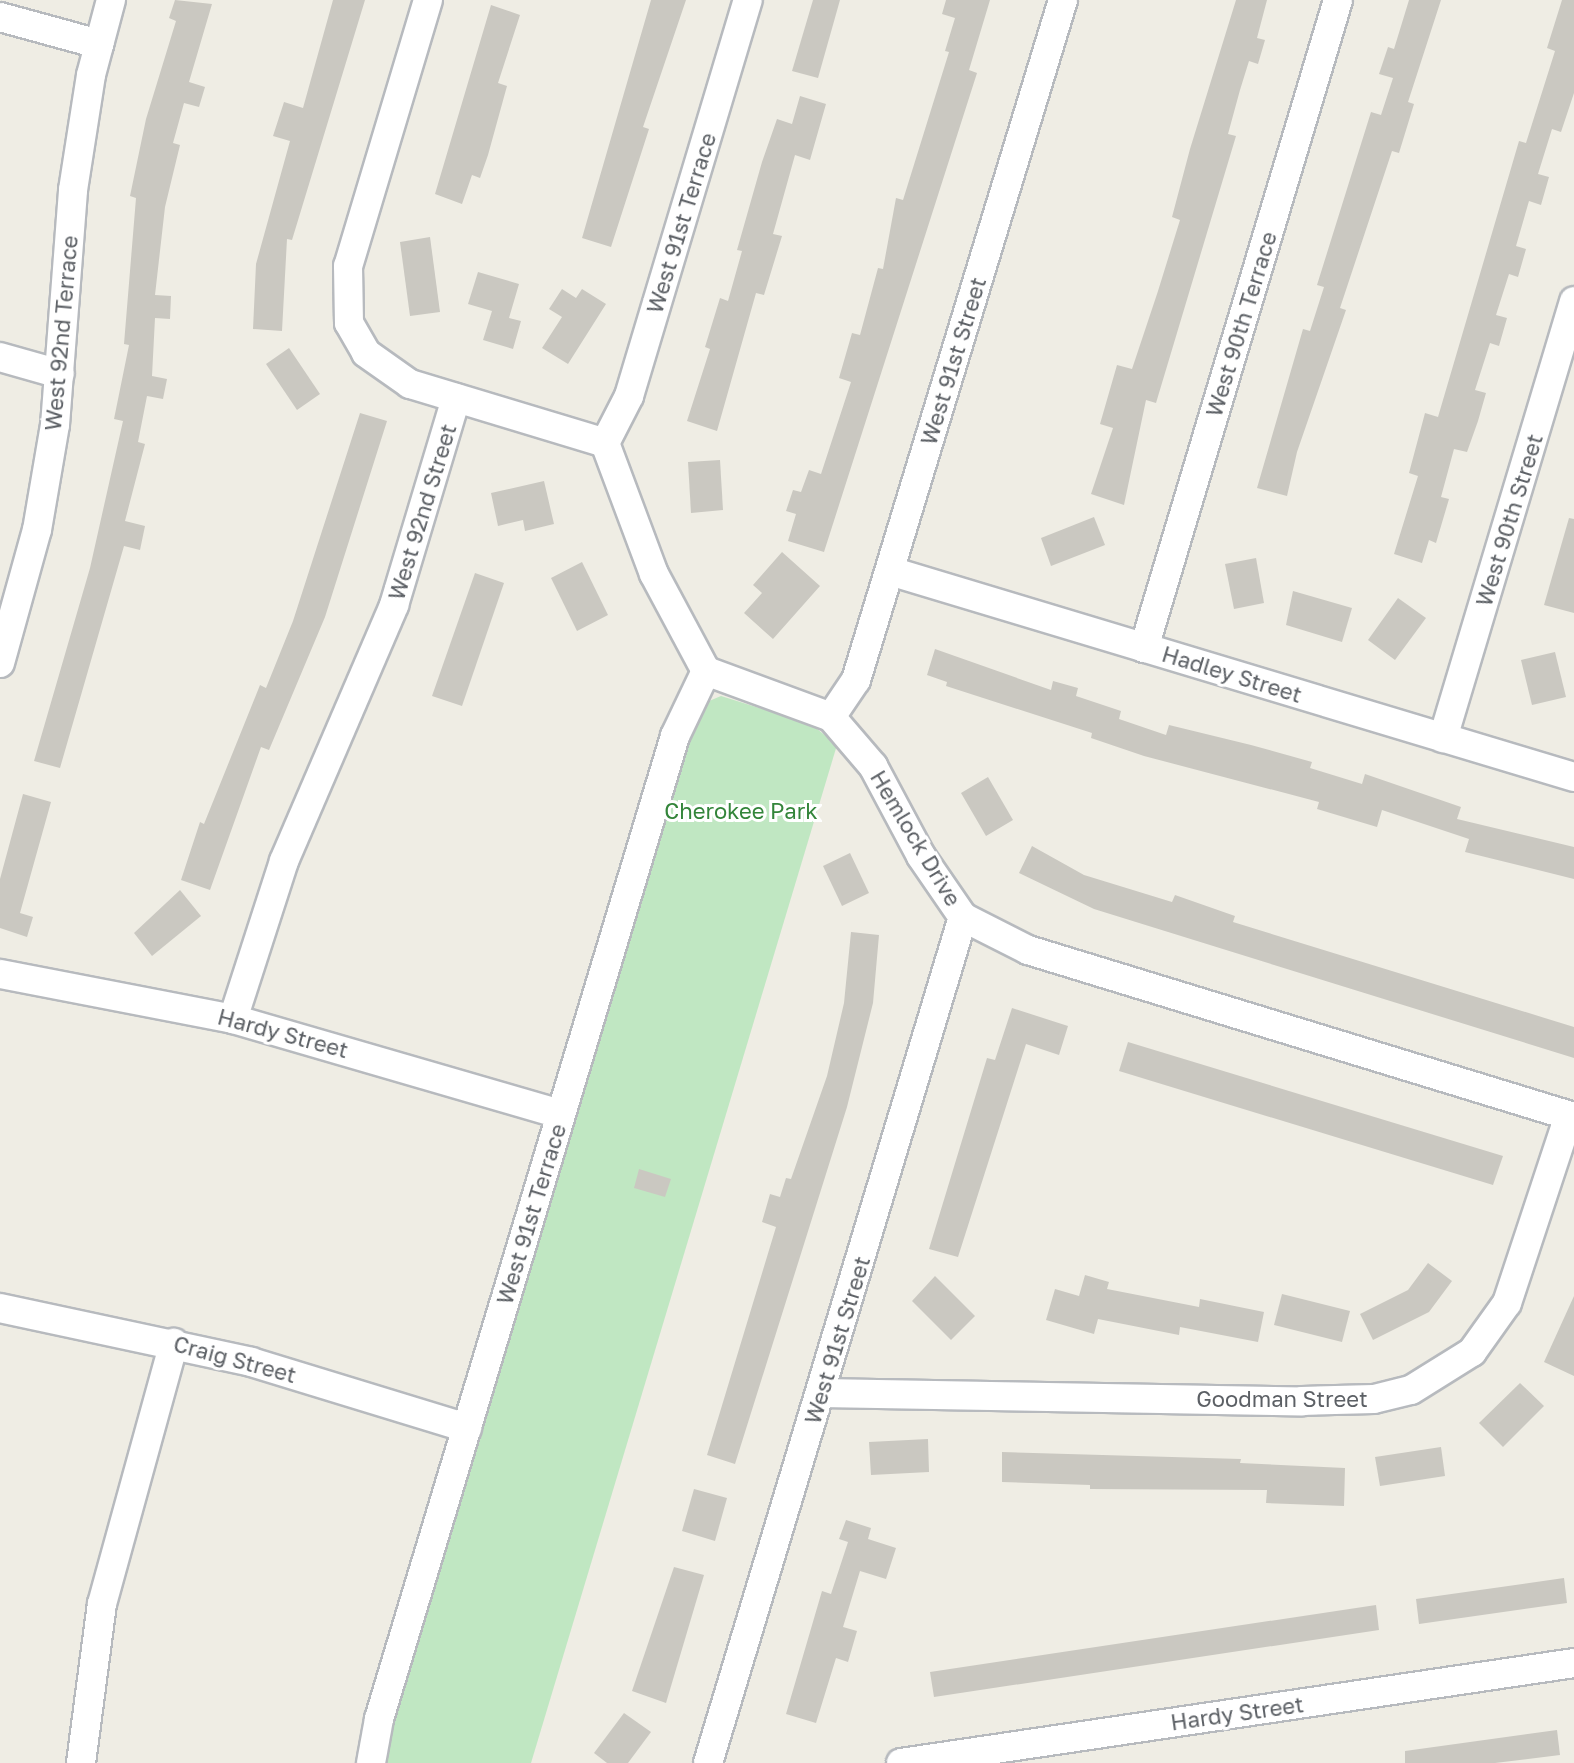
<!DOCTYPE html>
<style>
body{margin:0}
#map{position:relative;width:1574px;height:1763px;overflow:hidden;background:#efede4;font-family:"Golos Text",sans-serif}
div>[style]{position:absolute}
.green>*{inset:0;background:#c0e7c2}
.building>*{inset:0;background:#cac8c1}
.roads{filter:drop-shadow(2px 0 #b7babe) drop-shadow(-2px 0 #b7babe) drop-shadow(0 2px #b7babe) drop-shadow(0 -2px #b7babe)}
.minor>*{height:28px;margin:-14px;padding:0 14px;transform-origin:14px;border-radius:14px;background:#fff}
span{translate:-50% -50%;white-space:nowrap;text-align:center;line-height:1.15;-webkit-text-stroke:6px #fff;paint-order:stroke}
.street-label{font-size:22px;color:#5c6065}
.park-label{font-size:22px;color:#33853a}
</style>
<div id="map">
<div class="green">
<i style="clip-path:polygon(721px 696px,811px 724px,837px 745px,531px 1763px,385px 1763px,392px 1721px,681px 759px,702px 704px)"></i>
</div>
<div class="building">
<i style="clip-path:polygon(175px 0,212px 4px,189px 82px,205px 87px,199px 107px,184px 103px,173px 143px,180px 145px,165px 207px,155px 295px,171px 296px,170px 319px,155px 318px,152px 376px,167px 379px,163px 399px,147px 396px,138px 442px,145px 444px,125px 521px,145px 526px,140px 550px,124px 546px,60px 768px,34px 761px,90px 568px,123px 421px,114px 419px,129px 345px,124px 344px,136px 198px,130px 196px,146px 119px,176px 21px,169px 18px)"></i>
<i style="clip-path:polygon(333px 0,365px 0,292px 240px,287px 239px,282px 331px,253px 329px,256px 264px,290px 141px,273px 136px,284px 102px,303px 108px)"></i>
<i style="clip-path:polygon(651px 0,686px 0,643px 127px,649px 129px,611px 247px,582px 238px)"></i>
<i style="clip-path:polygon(813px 0,840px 0,818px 78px,792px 71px)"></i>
<i style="clip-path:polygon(946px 0,990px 0,969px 70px,977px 73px,824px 552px,788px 541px,796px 514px,786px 511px,793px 490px,801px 492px,809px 470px,821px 474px,851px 382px,839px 378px,852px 333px,860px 335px,878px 268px,883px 269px,896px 198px,903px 200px,949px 52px,945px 51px,955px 18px,942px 14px)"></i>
<i style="clip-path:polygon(1236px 0,1267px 0,1257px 38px,1265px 40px,1258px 64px,1249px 61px,1240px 90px,1228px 134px,1236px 136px,1156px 403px,1146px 400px,1124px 505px,1091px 494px,1113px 428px,1100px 424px,1117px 365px,1132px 369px,1158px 291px,1180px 220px,1172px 217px,1190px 149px)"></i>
<i style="clip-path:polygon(1409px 0,1441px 0,1408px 102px,1414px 104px,1399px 153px,1392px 151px,1340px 308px,1346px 310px,1297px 452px,1287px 496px,1257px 488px,1303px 329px,1310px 331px,1324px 287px,1317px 285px,1371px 112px,1381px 115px,1393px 78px,1379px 74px,1388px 47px,1394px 49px)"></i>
<i style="clip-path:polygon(1562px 0,1574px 0,1574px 93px,1561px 132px,1552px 129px,1538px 174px,1549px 177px,1541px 205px,1529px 201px,1516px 246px,1526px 249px,1518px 277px,1509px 274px,1496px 315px,1507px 318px,1499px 346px,1490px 343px,1475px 390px,1486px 393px,1478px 421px,1467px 452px,1454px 449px,1441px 497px,1449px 499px,1436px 543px,1429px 540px,1422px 563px,1394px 554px,1418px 476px,1409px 473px,1425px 413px,1438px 417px,1519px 141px,1526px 143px,1555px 51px,1547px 48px)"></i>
<i style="clip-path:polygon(491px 5px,520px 15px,498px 83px,507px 86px,488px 155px,480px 178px,472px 175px,462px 204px,435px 194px)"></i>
<i style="clip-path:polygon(800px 96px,826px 104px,810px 160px,795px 155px,773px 234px,782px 236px,764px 295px,756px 293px,717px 431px,687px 421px,710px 349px,705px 347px,720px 298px,728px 301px,742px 251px,737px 250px,762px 162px,777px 119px,792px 124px)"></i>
<i style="clip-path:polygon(430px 237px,440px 312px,410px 316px,400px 242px)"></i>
<i style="clip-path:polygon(478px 272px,519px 284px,509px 318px,521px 321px,513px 349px,483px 340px,492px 311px,468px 304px)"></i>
<i style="clip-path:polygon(562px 289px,576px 298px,582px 289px,606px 304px,568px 364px,542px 348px,562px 317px,549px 309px)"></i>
<i style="clip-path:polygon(289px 348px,320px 394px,297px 410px,266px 364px)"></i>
<i style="clip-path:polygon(360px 413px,387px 421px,325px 617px,269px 750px,261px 747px,210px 890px,181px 880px,200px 822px,204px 824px,260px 685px,266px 688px,293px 621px)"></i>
<i style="clip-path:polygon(720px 460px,723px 510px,691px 513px,688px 462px)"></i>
<i style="clip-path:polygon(544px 481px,554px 524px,525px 531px,523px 520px,498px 526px,491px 493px)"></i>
<i style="clip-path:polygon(1094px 517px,1105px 545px,1051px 566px,1041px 538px)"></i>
<i style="clip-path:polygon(1569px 518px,1574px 519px,1574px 613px,1544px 605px)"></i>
<i style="clip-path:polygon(782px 552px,820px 586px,773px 639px,744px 613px,762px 593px,753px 585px)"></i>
<i style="clip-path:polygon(1256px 558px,1264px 603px,1234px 609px,1225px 564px)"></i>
<i style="clip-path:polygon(582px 562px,608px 615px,577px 631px,551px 578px)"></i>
<i style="clip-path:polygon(475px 573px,504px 583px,462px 706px,432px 696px)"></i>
<i style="clip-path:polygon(1293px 591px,1352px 608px,1342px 642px,1286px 625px)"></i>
<i style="clip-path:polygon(1398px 598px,1426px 618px,1395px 660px,1368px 640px)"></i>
<i style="clip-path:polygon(935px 649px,1051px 690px,1053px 681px,1078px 688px,1076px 696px,1121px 711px,1119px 719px,1166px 735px,1169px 725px,1251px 745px,1312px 762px,1310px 768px,1362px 784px,1365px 774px,1461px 807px,1457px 819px,1574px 847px,1574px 879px,1465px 852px,1469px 839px,1382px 810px,1377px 827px,1317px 809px,1319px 802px,1144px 756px,1091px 738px,1092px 733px,946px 686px,947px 682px,927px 675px)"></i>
<i style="clip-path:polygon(1555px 652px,1566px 697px,1532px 705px,1521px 660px)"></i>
<i style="clip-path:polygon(988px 777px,1013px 820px,986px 836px,961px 793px)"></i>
<i style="clip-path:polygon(23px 794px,51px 802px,20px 913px,33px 917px,27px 937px,0 928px,0 879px)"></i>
<i style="clip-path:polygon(1032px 846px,1084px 875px,1172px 902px,1175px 895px,1235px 916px,1233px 922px,1574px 1027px,1574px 1058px,1094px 909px,1019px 873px)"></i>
<i style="clip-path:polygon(850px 853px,869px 893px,842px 906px,823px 866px)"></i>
<i style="clip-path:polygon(180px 890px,201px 916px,152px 956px,134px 933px)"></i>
<i style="clip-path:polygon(851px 932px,879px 935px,873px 1003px,847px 1107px,735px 1464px,707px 1455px,776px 1227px,762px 1222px,770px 1194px,780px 1197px,786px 1178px,791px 1179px,827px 1076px,844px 1003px)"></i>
<i style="clip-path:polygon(1012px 1008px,1068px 1026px,1059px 1055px,1026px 1044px,958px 1257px,929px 1249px,987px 1058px,995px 1060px)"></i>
<i style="clip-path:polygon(1128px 1042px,1503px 1156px,1493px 1185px,1119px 1071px)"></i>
<i style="clip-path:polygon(639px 1169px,671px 1179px,665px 1197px,634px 1188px)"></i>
<i style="clip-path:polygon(1428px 1263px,1452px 1281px,1429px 1312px,1373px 1340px,1360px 1314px,1408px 1290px)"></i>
<i style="clip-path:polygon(1085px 1275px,1109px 1282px,1107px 1289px,1199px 1307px,1200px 1299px,1264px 1312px,1258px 1342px,1180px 1327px,1179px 1335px,1098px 1319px,1094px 1334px,1046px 1320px,1055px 1289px,1079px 1296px)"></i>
<i style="clip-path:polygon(935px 1276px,975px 1316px,951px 1340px,912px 1301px)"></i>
<i style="clip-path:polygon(1282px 1294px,1350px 1311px,1342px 1342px,1274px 1325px)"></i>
<i style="clip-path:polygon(1574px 1296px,1574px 1376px,1544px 1362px)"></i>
<i style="clip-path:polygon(1520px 1383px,1544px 1406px,1503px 1447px,1479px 1423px)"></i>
<i style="clip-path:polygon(928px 1439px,929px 1472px,871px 1475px,869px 1442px)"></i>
<i style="clip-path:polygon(1441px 1447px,1445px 1476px,1380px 1486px,1375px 1457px)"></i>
<i style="clip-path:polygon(1002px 1452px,1241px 1459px,1240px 1463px,1345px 1468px,1344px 1506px,1266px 1503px,1267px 1490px,1090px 1489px,1090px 1485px,1002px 1482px)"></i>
<i style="clip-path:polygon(694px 1489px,727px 1498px,715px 1541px,682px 1531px)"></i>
<i style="clip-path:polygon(846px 1520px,871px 1528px,868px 1539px,896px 1548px,886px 1579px,860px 1571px,843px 1627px,857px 1631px,848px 1662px,836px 1658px,816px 1723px,786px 1714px,822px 1591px,831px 1594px,848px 1542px,839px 1539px)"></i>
<i style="clip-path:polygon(674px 1567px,704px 1575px,666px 1703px,632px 1691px)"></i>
<i style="clip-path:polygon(1564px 1578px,1567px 1603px,1419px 1624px,1416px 1599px)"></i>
<i style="clip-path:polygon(1376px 1605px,1379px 1630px,934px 1697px,930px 1672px)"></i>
<i style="clip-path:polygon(624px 1713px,651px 1732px,628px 1763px,607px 1763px,594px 1753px)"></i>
<i style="clip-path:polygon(1557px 1730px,1560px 1755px,1495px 1763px,1405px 1763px,1405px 1751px)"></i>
</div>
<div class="roads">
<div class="minor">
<i style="left:428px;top:0;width:278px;rotate:106.7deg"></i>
<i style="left:348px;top:266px;width:57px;rotate:89deg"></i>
<i style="left:349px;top:323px;width:34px;rotate:60deg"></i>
<i style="left:366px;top:353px;width:54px;rotate:35.2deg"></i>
<i style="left:410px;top:384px;width:204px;rotate:16.8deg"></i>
<i style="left:605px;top:443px;width:140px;rotate:69.5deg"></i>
<i style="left:654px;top:574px;width:110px;rotate:61.8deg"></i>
<i style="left:706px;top:671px;width:133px;rotate:20.2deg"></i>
<i style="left:831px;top:717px;width:65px;rotate:49.4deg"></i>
<i style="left:873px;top:766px;width:102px;rotate:61.9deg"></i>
<i style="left:921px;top:856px;width:74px;rotate:55.5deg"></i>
<i style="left:963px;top:917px;width:73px;rotate:26.9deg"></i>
<i style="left:1028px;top:950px;width:571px;rotate:17.01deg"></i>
<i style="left:0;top:17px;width:103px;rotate:15.3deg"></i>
<i style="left:0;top:357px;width:62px;rotate:15.8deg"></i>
<i style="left:605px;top:443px;width:53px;rotate:-62.9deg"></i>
<i style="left:629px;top:396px;width:413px;rotate:-73.3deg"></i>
<i style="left:890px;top:571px;width:714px;rotate:16.76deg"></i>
<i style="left:1144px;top:648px;width:676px;rotate:-73.33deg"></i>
<i style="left:0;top:663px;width:138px;rotate:-74.5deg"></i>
<i style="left:37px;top:530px;width:107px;rotate:-80.3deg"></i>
<i style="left:55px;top:425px;width:236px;rotate:-85.6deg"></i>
<i style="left:73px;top:190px;width:116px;rotate:-81.1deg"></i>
<i style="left:91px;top:75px;width:78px;rotate:-75.1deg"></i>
<i style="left:831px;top:717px;width:45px;rotate:-56deg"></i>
<i style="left:856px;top:680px;width:711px;rotate:-73.07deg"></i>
<i style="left:1443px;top:738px;width:456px;rotate:-73.3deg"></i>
<i style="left:0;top:974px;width:237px;rotate:10.9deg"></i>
<i style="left:233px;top:1019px;width:341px;rotate:16.2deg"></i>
<i style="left:233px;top:1019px;width:166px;rotate:-72.1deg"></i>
<i style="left:284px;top:861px;width:279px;rotate:-66.7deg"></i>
<i style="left:394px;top:605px;width:216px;rotate:-73.3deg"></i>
<i style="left:0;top:1308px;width:257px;rotate:12.1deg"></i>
<i style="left:251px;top:1362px;width:226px;rotate:17deg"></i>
<i style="left:821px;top:1393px;width:481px;rotate:1deg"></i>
<i style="left:1302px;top:1401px;width:72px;rotate:-1.6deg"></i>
<i style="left:1374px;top:1399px;width:38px;rotate:-14deg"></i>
<i style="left:1411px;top:1390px;width:72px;rotate:-31.9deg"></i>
<i style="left:1472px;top:1352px;width:60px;rotate:-54.5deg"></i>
<i style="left:1507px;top:1303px;width:197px;rotate:-71.7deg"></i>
<i style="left:81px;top:1763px;width:160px;rotate:-82.5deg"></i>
<i style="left:102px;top:1604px;width:271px;rotate:-74.6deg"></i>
<i style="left:371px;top:1763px;width:45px;rotate:-79.7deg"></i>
<i style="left:379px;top:1719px;width:1027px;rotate:-73.24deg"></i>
<i style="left:675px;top:736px;width:72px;rotate:-64.5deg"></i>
<i style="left:708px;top:1763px;width:884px;rotate:-73.23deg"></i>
<i style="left:901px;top:1763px;width:680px;rotate:-8.45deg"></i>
</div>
</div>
<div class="street-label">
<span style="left:681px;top:223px;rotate:-73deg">West 91st Terrace</span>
<span style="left:1241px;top:324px;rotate:-73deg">West 90th Terrace</span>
<span style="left:61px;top:333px;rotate:-85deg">West 92nd Terrace</span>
<span style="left:953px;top:361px;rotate:-73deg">West 91st Street</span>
<span style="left:422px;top:512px;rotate:-73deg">West 92nd Street</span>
<span style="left:1509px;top:520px;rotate:-73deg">West 90th Street</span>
<span style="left:1232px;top:674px;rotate:17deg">Hadley Street</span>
<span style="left:916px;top:838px;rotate:59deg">Hemlock Drive</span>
<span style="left:283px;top:1033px;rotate:15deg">Hardy Street</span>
<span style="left:531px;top:1214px;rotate:-73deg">West 91st Terrace</span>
<span style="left:837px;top:1340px;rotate:-73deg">West 91st Street</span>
<span style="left:235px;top:1359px;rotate:15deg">Craig Street</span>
<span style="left:1282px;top:1399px">Goodman Street</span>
<span style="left:1237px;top:1713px;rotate:-8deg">Hardy Street</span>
</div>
<div class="park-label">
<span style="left:741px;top:811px">Cherokee Park</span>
</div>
</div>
